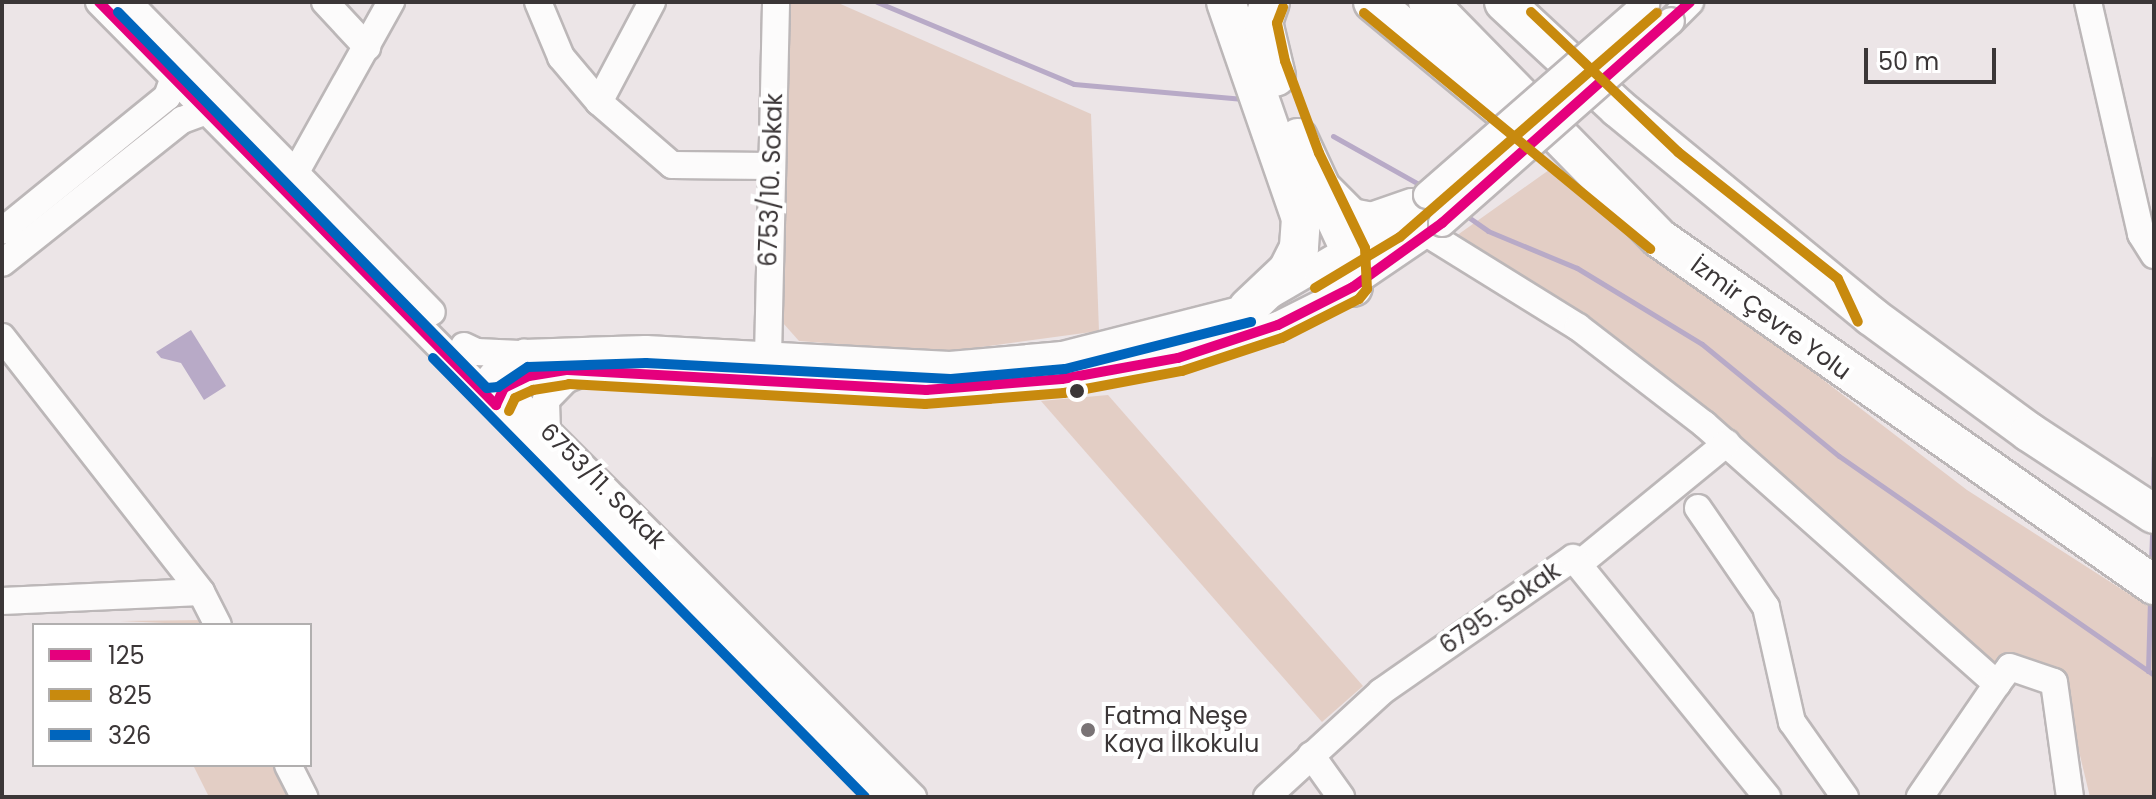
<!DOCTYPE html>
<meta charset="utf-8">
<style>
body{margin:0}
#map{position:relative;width:2156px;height:799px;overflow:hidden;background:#ece5e7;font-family:Poppins,sans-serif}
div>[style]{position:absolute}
.green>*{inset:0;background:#e3cec5}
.water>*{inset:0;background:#b8aac7}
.stream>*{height:5px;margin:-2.5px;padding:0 2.5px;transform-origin:2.5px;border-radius:2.5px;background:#b8aac7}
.roads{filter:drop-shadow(2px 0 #bcb7b8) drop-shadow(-2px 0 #bcb7b8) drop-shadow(0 2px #bcb7b8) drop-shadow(0 -2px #bcb7b8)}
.minor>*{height:26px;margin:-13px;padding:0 13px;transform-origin:13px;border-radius:13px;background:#fcfbfb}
.highway>*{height:38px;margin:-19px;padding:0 19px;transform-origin:19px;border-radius:19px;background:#fcfbfb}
.bridges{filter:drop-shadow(2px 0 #bcb7b8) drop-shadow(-2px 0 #bcb7b8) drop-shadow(0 2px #bcb7b8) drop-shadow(0 -2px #bcb7b8)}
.minor-bridge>*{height:26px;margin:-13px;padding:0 13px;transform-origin:13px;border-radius:13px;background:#fcfbfb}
.bus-1>*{height:10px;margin:-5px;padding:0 5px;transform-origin:5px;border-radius:5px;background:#e5007d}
.bus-2>*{height:10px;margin:-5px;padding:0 5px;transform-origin:5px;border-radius:5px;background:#c88a0e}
.bus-3>*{height:10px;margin:-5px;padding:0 5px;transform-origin:5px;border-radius:5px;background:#0065bd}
.dots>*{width:22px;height:22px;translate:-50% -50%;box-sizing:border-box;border:4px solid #fff;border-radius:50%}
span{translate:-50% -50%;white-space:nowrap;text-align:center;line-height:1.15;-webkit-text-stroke:8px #fff;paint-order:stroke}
.street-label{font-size:24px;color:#3b3637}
.poi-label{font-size:24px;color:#3b3637}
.left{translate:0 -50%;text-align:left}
.frame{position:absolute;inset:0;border:4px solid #3b3637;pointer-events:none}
.legend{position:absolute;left:32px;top:623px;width:280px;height:144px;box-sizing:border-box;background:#fff;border:2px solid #b1afaf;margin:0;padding:10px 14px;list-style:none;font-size:24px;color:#3b3637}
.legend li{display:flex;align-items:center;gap:16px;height:40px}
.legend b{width:40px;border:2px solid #b1afaf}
.scale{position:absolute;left:1864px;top:48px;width:132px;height:36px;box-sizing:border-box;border:4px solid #3b3637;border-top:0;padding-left:10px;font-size:24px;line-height:28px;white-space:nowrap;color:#3b3637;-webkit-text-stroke:6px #fff;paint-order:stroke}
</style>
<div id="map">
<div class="green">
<i style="clip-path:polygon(788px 2px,836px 2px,1091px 114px,1099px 331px,945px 352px,799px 341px,783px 323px)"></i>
<i style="clip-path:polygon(1549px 170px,1967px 490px,2154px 610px,2154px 797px,2090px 797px,2062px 681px,2006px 655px,1987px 668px,1729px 429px,1456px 236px)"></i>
<i style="clip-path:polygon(1108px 395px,1363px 686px,1322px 722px,1041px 401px)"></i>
<i style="clip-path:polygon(206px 620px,209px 625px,120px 621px)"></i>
<i style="clip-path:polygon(193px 765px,275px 765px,291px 797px,209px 797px)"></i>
</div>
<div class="water">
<i style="clip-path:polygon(191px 330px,226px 386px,204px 400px,181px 363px,161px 358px,156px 352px)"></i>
</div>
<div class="stream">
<i style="left:877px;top:2px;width:213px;rotate:22.6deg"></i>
<i style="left:1074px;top:84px;width:170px;rotate:5.1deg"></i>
<i style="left:1333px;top:136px;width:102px;rotate:29.3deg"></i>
<i style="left:1464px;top:214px;width:29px;rotate:35deg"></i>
<i style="left:1488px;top:231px;width:96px;rotate:22.6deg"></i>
<i style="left:1577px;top:268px;width:146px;rotate:31.3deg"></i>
<i style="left:1702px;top:344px;width:177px;rotate:39.3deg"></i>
<i style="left:1839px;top:456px;width:384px;rotate:34.8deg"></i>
<i style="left:2153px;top:496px;width:39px;rotate:-89deg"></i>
<i style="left:2151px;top:564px;width:38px;rotate:-88deg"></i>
<i style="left:2148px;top:671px;width:73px;rotate:-88.4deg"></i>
</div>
<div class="roads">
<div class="minor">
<i style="left:99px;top:2px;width:1118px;rotate:45.33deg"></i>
<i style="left:128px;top:2px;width:434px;rotate:45.6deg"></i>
<i style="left:325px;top:2px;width:62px;rotate:47deg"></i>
<i style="left:538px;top:2px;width:60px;rotate:67.3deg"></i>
<i style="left:561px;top:57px;width:59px;rotate:49.8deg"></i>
<i style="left:652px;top:2px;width:113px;rotate:117.9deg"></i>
<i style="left:599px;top:102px;width:96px;rotate:40.8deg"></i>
<i style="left:672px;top:165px;width:98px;rotate:0.6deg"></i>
<i style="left:2088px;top:2px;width:238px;rotate:77.1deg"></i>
<i style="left:2141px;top:234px;width:25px;rotate:58deg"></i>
<i style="left:1671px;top:21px;width:27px;rotate:-45deg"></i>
<i style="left:297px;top:170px;width:193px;rotate:-60.8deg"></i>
<i style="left:2px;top:231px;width:213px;rotate:-39.1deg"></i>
<i style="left:167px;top:97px;width:21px;rotate:-71deg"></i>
<i style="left:1428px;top:234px;width:176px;rotate:31.8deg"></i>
<i style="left:1578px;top:327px;width:159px;rotate:37.6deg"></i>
<i style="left:1704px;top:424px;width:392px;rotate:41.6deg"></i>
<i style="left:1997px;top:684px;width:137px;rotate:124.3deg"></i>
<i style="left:2px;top:263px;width:230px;rotate:-38.5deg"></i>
<i style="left:182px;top:120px;width:29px;rotate:-20deg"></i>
<i style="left:2px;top:337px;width:323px;rotate:52deg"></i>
<i style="left:464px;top:346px;width:14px;rotate:25deg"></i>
<i style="left:477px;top:352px;width:43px;rotate:2.7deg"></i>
<i style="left:768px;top:357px;width:355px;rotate:-88.7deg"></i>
<i style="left:480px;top:389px;width:33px;rotate:-49deg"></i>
<i style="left:502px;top:364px;width:25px;rotate:-27deg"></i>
<i style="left:524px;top:353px;width:122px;rotate:-1.9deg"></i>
<i style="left:646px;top:349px;width:304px;rotate:3deg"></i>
<i style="left:950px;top:365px;width:113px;rotate:-5.1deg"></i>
<i style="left:1063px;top:355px;width:191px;rotate:-14.3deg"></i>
<i style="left:1248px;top:308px;width:173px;rotate:-30.3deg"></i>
<i style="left:520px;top:404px;width:556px;rotate:45deg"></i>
<i style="left:496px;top:405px;width:19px;rotate:-65deg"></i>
<i style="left:504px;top:388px;width:28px;rotate:-26deg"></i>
<i style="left:529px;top:376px;width:39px;rotate:-9deg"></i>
<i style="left:568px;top:370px;width:359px;rotate:3.2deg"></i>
<i style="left:926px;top:390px;width:136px;rotate:-4.6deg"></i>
<i style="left:1062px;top:379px;width:118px;rotate:-10.3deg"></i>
<i style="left:1178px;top:358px;width:105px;rotate:-18.3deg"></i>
<i style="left:1278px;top:325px;width:58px;rotate:-26.6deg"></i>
<i style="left:1330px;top:299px;width:135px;rotate:-34.2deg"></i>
<i style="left:547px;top:431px;width:31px;rotate:-92deg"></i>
<i style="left:546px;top:400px;width:28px;rotate:-46deg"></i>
<i style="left:565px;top:380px;width:22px;rotate:-22deg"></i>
<i style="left:1698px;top:508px;width:120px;rotate:55.5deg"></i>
<i style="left:1766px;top:607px;width:118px;rotate:77.3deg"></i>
<i style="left:1792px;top:722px;width:92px;rotate:54.8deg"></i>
<i style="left:1579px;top:564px;width:191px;rotate:-39.3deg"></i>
<i style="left:2px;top:601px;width:199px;rotate:-2.6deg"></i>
<i style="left:201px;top:592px;width:37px;rotate:63deg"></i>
<i style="left:1997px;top:684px;width:21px;rotate:-53deg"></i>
<i style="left:2010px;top:667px;width:46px;rotate:18.8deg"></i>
<i style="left:2054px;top:682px;width:116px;rotate:82.1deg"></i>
<i style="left:1311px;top:755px;width:52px;rotate:54.5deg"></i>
<i style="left:288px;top:765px;width:36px;rotate:63deg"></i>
<i style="left:1267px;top:797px;width:155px;rotate:-42.6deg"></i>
<i style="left:1381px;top:692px;width:234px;rotate:-34.9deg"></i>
<i style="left:1573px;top:558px;width:308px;rotate:50.9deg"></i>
</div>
<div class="highway">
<i style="left:1226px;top:2px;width:229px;rotate:70.9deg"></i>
<i style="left:1301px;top:218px;width:30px;rotate:94deg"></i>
<i style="left:1299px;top:248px;width:25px;rotate:117deg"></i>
<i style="left:1288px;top:270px;width:55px;rotate:136.5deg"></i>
<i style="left:1270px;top:2px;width:21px;rotate:109deg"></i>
<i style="left:1263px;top:22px;width:56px;rotate:76.5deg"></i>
<i style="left:1373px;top:2px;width:192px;rotate:39.7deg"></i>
<i style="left:1428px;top:2px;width:330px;rotate:45.6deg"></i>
<i style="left:1659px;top:238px;width:605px;rotate:35.03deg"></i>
<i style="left:1504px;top:2px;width:156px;rotate:42.9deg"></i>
<i style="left:1618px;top:108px;width:328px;rotate:39.4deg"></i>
<i style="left:1871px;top:316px;width:196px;rotate:36.3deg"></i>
<i style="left:2029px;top:432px;width:149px;rotate:33.3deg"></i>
<i style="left:1298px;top:138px;width:126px;rotate:65.1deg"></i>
<i style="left:1351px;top:252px;width:35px;rotate:87deg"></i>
<i style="left:1325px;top:192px;width:37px;rotate:45deg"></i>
<i style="left:1351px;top:218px;width:21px;rotate:11deg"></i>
<i style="left:1372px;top:222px;width:42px;rotate:-19.3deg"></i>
</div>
</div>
<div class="bridges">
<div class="minor-bridge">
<i style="left:1427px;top:195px;width:291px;rotate:-41.1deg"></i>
<i style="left:1442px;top:223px;width:305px;rotate:-41.4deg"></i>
</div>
</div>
<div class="bus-1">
<i style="left:99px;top:2px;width:566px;rotate:45.43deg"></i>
<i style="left:496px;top:405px;width:19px;rotate:-65deg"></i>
<i style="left:504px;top:388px;width:28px;rotate:-26deg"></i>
<i style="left:529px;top:376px;width:39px;rotate:-9deg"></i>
<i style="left:568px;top:370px;width:359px;rotate:3.2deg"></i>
<i style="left:926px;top:390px;width:136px;rotate:-4.6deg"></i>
<i style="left:1062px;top:379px;width:118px;rotate:-10.3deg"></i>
<i style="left:1178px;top:358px;width:105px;rotate:-18.3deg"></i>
<i style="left:1278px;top:325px;width:84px;rotate:-26.9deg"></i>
<i style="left:1353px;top:287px;width:110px;rotate:-35.7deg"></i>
<i style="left:1442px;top:223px;width:332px;rotate:-41.7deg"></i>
</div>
<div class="bus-2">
<i style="left:1531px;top:12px;width:203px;rotate:43.6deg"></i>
<i style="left:1678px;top:152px;width:204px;rotate:38.4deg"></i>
<i style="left:1838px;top:279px;width:47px;rotate:65.1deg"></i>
<i style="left:1364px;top:13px;width:371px;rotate:39.5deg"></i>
<i style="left:1315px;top:288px;width:99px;rotate:-31deg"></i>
<i style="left:1400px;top:237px;width:341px;rotate:-41.1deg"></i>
<i style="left:509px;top:411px;width:14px;rotate:-65deg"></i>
<i style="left:515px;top:398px;width:20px;rotate:-24deg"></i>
<i style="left:533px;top:390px;width:36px;rotate:-9deg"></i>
<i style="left:569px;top:384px;width:357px;rotate:3.2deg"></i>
<i style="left:925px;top:404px;width:139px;rotate:-4.5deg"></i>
<i style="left:1064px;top:393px;width:120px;rotate:-10.6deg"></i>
<i style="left:1182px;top:371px;width:105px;rotate:-18.3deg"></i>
<i style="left:1282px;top:338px;width:86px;rotate:-26.9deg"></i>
<i style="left:1359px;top:299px;width:13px;rotate:-51deg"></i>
<i style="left:1367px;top:289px;width:41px;rotate:-92.8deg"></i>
<i style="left:1365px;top:248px;width:106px;rotate:-115.8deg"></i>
<i style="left:1319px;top:153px;width:98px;rotate:-110.3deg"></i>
<i style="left:1285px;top:61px;width:39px;rotate:-102deg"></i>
<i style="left:1277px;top:23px;width:17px;rotate:-69deg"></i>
</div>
<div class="bus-3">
<i style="left:118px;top:12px;width:527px;rotate:45.54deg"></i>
<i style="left:487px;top:388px;width:11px;rotate:-5deg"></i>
<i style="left:498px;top:387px;width:36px;rotate:-34deg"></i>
<i style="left:528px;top:367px;width:118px;rotate:-1.9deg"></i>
<i style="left:646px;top:363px;width:305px;rotate:3deg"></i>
<i style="left:951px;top:379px;width:114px;rotate:-5deg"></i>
<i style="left:1065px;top:369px;width:192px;rotate:-14.2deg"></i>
<i style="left:433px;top:358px;width:616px;rotate:45.46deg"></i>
</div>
<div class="dots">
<i style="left:1077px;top:391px;background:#3b3637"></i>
<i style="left:1088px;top:730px;background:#797375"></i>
</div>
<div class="street-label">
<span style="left:771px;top:180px;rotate:-88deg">6753/10. Sokak</span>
<span style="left:1771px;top:318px;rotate:36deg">İzmir Çevre Yolu</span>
<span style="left:603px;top:486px;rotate:45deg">6753/11. Sokak</span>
<span style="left:1500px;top:608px;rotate:-35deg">6795. Sokak</span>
</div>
<div class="poi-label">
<span class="left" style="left:1104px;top:730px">Fatma Neşe<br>Kaya İlkokulu</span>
</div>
<div class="frame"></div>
<ul class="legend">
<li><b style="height:10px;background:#e5007d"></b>125</li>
<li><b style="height:10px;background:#c88a0e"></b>825</li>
<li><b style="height:10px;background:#0065bd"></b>326</li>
</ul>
<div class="scale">50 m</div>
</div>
